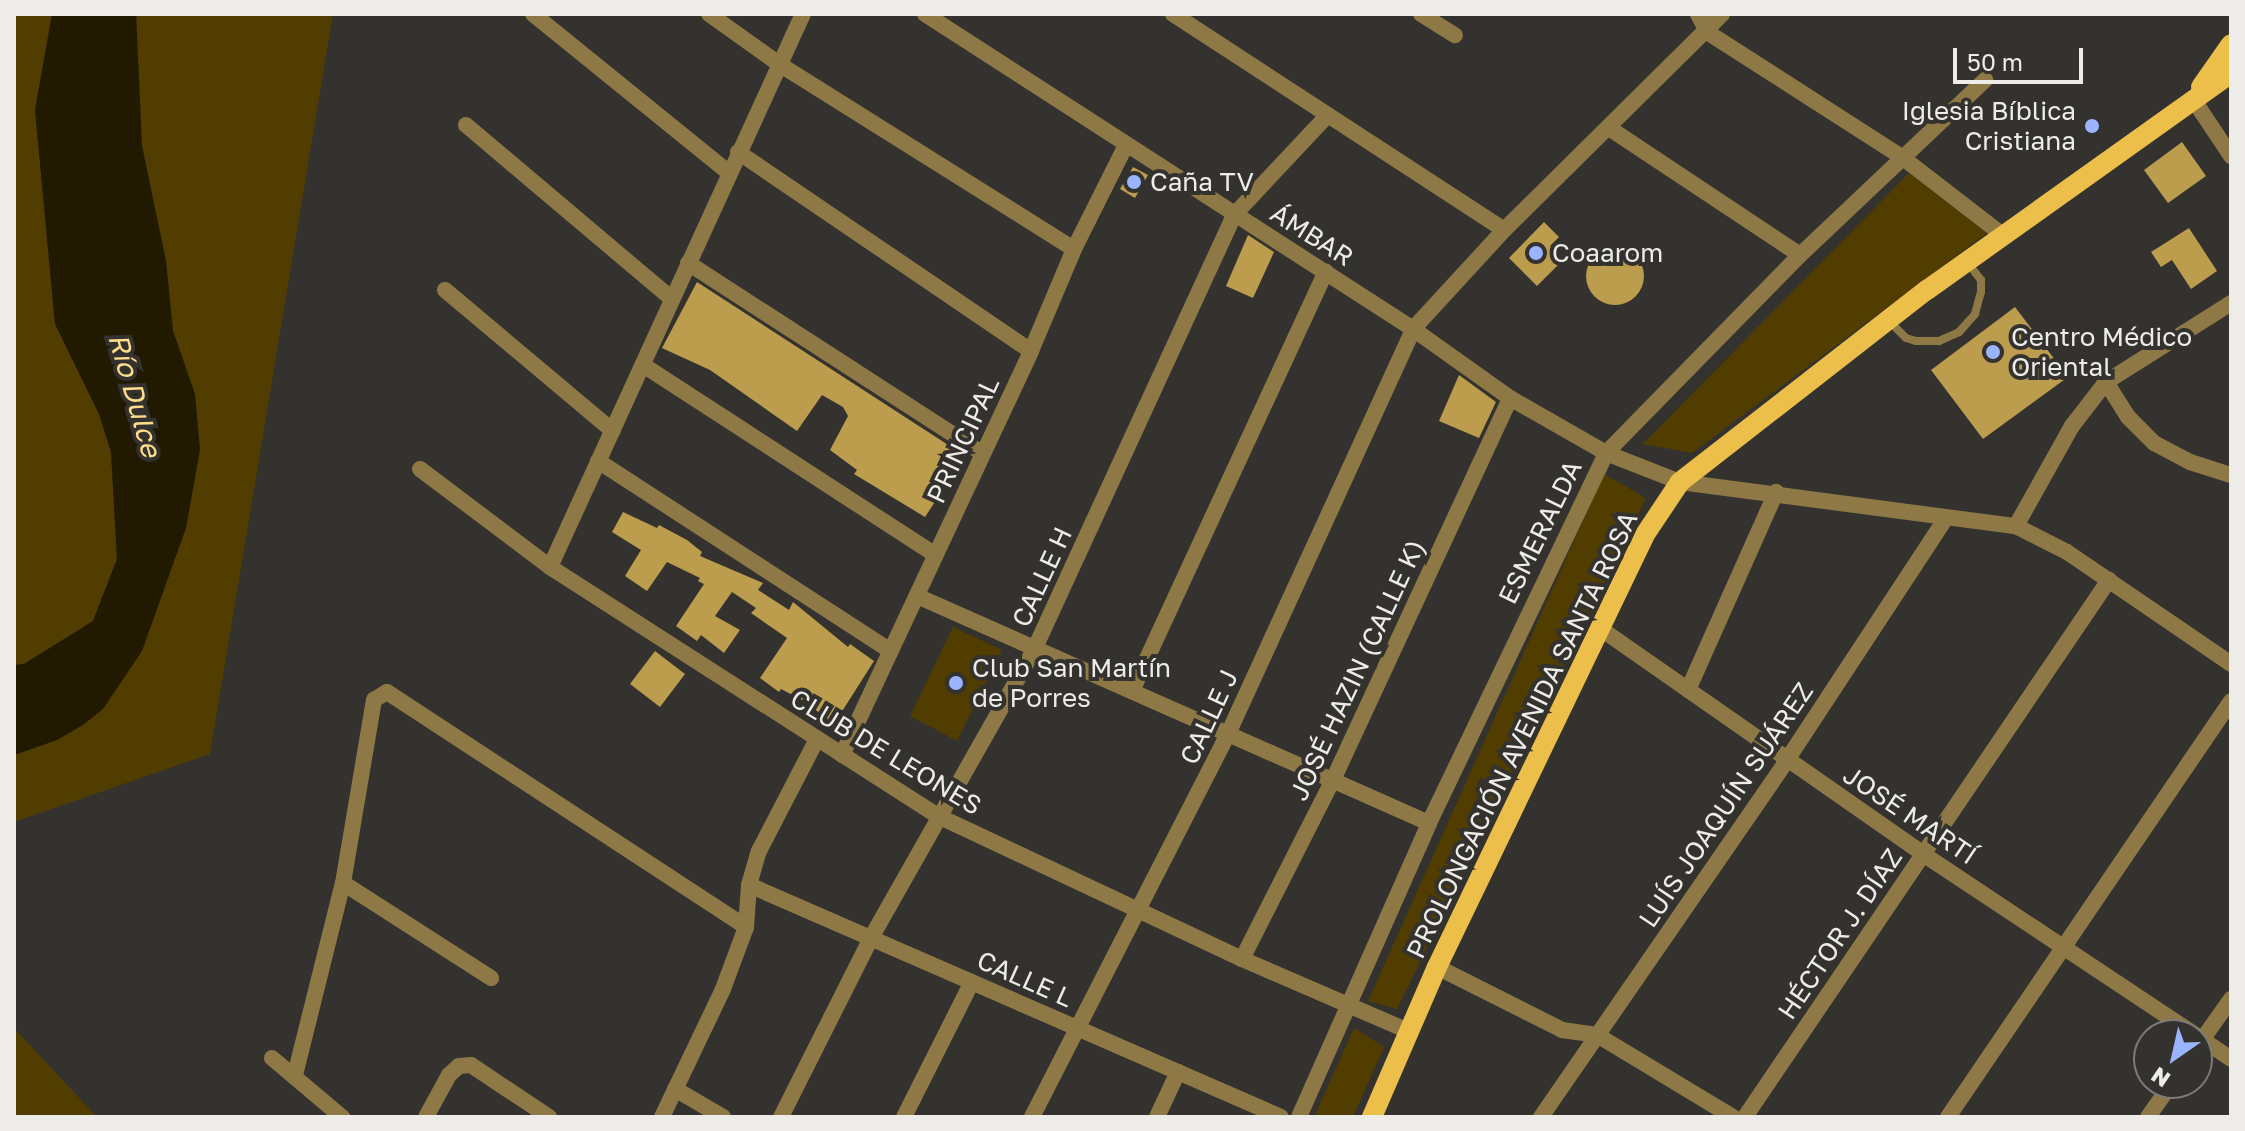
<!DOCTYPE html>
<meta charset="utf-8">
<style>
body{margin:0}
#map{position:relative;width:2245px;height:1131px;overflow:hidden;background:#34322e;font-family:"Golos Text",sans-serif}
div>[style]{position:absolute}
.green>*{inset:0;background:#513d00}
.water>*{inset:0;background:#221901}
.building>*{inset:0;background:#bc9c4d}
.round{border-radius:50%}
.service>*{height:8px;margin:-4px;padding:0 4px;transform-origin:4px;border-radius:4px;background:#8e7946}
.minor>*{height:16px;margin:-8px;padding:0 8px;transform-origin:8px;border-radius:8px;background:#8e7946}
.primary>*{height:20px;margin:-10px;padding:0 10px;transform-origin:10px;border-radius:10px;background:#ebbf4a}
.dots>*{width:22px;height:22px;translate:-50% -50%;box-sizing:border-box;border:4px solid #34322e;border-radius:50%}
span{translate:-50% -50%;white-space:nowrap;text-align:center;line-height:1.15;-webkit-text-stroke:8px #34322e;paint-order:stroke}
.poi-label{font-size:26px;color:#edece9}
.right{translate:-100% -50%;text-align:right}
.left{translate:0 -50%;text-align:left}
.street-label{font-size:26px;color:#edece9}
.water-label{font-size:28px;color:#ffdd8b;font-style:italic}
.frame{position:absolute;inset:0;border:16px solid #edece9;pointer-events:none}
.north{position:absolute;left:2133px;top:1019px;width:80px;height:80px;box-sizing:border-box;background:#34322e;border:2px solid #7e7c79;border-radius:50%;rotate:214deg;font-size:22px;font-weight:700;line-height:32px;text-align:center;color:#edece9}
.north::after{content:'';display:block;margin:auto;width:28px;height:36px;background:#9ab5fd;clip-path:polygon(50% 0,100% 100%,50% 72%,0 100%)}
.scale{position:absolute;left:1953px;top:48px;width:130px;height:36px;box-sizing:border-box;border:4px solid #edece9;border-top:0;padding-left:10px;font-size:24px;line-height:28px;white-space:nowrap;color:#edece9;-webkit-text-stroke:6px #34322e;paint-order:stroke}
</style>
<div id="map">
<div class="green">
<i style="clip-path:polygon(14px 14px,52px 14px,35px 110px,55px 324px,99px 414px,111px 452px,117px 559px,93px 621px,24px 664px,14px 665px)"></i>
<i style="clip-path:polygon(136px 14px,333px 14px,210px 754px,14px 822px,14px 755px,57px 740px,200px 450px,195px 395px,173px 331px,166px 261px,142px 146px)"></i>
<i style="clip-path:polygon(1909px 173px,1987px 233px,1692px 453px,1643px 444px)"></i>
<i style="clip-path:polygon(1604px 474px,1646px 498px,1397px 1009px,1368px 1001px)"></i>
<i style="clip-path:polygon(953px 627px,1002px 650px,957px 741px,910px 716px)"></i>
<i style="clip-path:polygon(14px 1028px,97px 1117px,14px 1117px)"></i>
<i style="clip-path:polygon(1354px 1028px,1384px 1047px,1353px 1117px,1314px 1117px)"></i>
</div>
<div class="water">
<i style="clip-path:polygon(52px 14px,136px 14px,142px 146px,166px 261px,173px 331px,195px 394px,200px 450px,186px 528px,142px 651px,103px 709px,83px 725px,57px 740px,14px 755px,14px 665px,24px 664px,93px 621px,117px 559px,111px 452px,99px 414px,55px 324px,35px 110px)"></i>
</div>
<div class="building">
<i style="clip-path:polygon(2182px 142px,2206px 176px,2168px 203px,2144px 170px)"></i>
<i style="clip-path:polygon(1133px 167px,1148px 175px,1135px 198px,1120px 189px)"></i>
<i style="clip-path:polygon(1544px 222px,1559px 237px,1550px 246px,1564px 259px,1537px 286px,1509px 258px)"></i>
<i style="clip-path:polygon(2189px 228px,2217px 271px,2191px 289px,2172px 260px,2161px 267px,2151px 252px)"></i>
<i style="clip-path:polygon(1248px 235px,1274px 252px,1253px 298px,1226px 286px)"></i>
<i class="round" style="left:1586px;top:247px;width:58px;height:58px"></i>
<i style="clip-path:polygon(697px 282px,959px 452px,937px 488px,942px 491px,925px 517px,854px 474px,857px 470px,830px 450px,848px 416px,843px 407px,822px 395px,797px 431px,710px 370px,662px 348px)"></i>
<i style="clip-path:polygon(2015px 307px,2068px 377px,1983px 439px,1931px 370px)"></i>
<i style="clip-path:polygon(1459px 375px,1496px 402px,1479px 438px,1439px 421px)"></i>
<i style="clip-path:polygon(623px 512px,657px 528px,659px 525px,687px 540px,702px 552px,700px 556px,763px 583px,758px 590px,789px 610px,793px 602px,848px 647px,850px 644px,874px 661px,834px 724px,804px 701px,781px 689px,779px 692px,760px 678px,787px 638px,751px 613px,756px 608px,732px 592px,715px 616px,740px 630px,724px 653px,701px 635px,697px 641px,676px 626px,704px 584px,698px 581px,700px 578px,667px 562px,647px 591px,625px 576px,641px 550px,612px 532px)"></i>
<i style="clip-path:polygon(655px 651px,685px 674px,660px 707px,630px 684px)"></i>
</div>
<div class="service">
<i style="left:1888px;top:320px;width:25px;rotate:45deg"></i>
<i style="left:1906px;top:338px;width:10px;rotate:17deg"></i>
<i style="left:1916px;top:341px;width:23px"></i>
<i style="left:1939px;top:341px;width:22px;rotate:-24deg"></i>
<i style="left:1959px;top:332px;width:24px;rotate:-48deg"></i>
<i style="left:1975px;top:314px;width:23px;rotate:-75deg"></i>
<i style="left:1981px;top:292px;width:12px;rotate:-90deg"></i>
<i style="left:1981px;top:280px;width:23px;rotate:-128deg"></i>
</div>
<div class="minor">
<i style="left:533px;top:14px;width:251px;rotate:39deg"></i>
<i style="left:709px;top:14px;width:86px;rotate:35.5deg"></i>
<i style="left:779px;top:64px;width:348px;rotate:32.1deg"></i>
<i style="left:925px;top:14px;width:581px;rotate:32.84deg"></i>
<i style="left:1413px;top:329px;width:119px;rotate:35.4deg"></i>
<i style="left:1510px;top:398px;width:111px;rotate:29.8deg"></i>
<i style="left:1606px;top:453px;width:79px;rotate:21.4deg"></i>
<i style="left:1680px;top:482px;width:339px;rotate:7.5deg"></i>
<i style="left:2016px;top:526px;width:57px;rotate:27deg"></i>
<i style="left:2067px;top:552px;width:199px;rotate:34.3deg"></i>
<i style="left:1173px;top:14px;width:395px;rotate:33.1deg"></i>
<i style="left:1421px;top:14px;width:40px;rotate:32deg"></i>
<i style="left:1698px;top:14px;width:20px;rotate:63deg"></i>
<i style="left:1707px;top:32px;width:233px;rotate:32.7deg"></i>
<i style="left:1903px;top:158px;width:128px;rotate:37.7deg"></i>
<i style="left:2193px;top:99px;width:69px;rotate:56.3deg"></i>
<i style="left:466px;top:125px;width:268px;rotate:40.2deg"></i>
<i style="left:1609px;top:128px;width:229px;rotate:33.6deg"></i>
<i style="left:738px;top:152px;width:354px;rotate:34.2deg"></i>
<i style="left:688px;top:263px;width:351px;rotate:32.9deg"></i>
<i style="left:445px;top:290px;width:219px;rotate:40deg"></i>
<i style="left:643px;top:365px;width:349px;rotate:33deg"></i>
<i style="left:2106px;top:382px;width:41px;rotate:57.8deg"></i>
<i style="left:2128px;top:417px;width:37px;rotate:45deg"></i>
<i style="left:2154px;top:443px;width:41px;rotate:27.8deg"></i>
<i style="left:2190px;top:462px;width:43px;rotate:17.6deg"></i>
<i style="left:598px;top:461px;width:349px;rotate:33deg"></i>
<i style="left:420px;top:469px;width:163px;rotate:37deg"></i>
<i style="left:550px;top:567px;width:461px;rotate:32.7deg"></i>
<i style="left:938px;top:816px;width:336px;rotate:25.2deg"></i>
<i style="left:1242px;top:959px;width:181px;rotate:23.4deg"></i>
<i style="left:2016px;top:526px;width:115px;rotate:-60.8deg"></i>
<i style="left:2072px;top:426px;width:56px;rotate:-52.3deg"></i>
<i style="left:2106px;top:382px;width:148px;rotate:-32.3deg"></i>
<i style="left:550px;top:567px;width:608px;rotate:-65.42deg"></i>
<i style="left:917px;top:596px;width:560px;rotate:23.91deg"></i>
<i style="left:1601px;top:629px;width:393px;rotate:34.9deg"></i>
<i style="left:1923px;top:854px;width:327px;rotate:33.6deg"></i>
<i style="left:1688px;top:690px;width:217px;rotate:-66deg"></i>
<i style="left:1132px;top:691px;width:462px;rotate:-65.2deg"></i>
<i style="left:842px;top:755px;width:446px;rotate:-64.9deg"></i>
<i style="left:1031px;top:351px;width:111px;rotate:-67.1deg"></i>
<i style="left:1074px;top:249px;width:116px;rotate:-63.4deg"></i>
<i style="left:343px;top:883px;width:176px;rotate:32.7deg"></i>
<i style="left:749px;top:885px;width:580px;rotate:23.56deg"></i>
<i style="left:1242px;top:959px;width:201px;rotate:-63.1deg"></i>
<i style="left:1333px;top:780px;width:421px;rotate:-65.1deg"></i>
<i style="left:1437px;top:967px;width:140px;rotate:26.7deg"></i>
<i style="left:1562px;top:1030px;width:35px;rotate:8deg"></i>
<i style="left:1597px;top:1035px;width:159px;rotate:31.1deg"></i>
<i style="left:2197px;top:1036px;width:41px;rotate:34.1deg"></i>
<i style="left:2197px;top:1047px;width:59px;rotate:-54.7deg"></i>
<i style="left:272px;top:1058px;width:92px;rotate:40.1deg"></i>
<i style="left:295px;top:1075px;width:198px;rotate:-76deg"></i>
<i style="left:343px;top:883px;width:186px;rotate:-80.4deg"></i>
<i style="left:374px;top:700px;width:15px;rotate:-32deg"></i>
<i style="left:387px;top:692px;width:429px;rotate:33.2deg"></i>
<i style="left:675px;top:1089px;width:56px;rotate:30.3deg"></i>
<i style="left:426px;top:1117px;width:48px;rotate:-61.3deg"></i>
<i style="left:449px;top:1075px;width:13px;rotate:-42deg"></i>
<i style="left:459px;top:1066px;width:12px;rotate:-5deg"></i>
<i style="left:471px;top:1065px;width:94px;rotate:33.7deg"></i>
<i style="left:662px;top:1117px;width:142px;rotate:-64.5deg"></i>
<i style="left:723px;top:989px;width:66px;rotate:-69.6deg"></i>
<i style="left:746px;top:927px;width:42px;rotate:-85.9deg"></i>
<i style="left:749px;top:885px;width:35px;rotate:-74deg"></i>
<i style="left:759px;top:851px;width:124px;rotate:-62.6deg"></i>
<i style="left:781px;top:1117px;width:200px;rotate:-63.3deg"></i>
<i style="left:871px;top:938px;width:333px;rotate:-60.5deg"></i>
<i style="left:1035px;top:648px;width:477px;rotate:-65.3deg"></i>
<i style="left:1234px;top:215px;width:137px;rotate:-46.8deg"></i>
<i style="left:904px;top:1117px;width:151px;rotate:-63.3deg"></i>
<i style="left:1032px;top:1117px;width:430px;rotate:-62.9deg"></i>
<i style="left:1228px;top:734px;width:445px;rotate:-65.4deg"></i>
<i style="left:1413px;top:329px;width:134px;rotate:-47.4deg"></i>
<i style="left:1504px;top:230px;width:307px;rotate:-44.7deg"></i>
<i style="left:1157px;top:1117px;width:50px;rotate:-65deg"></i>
<i style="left:1299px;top:1117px;width:321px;rotate:-66.1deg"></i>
<i style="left:1429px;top:823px;width:410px;rotate:-64.4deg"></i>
<i style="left:1606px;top:453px;width:277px;rotate:-45.6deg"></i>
<i style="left:1800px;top:255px;width:255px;rotate:-43.4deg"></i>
<i style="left:1541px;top:1117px;width:434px;rotate:-55.4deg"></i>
<i style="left:1787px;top:760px;width:290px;rotate:-56.7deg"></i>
<i style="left:1745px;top:1117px;width:649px;rotate:-55.87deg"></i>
<i style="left:1948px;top:1117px;width:503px;rotate:-55.77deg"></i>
<i style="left:2148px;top:1117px;width:42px;rotate:-54.8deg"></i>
</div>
<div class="primary">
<i style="left:2201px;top:87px;width:52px;rotate:-55.1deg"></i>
<i style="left:1372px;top:1117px;width:163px;rotate:-66.6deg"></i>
<i style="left:1437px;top:967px;width:478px;rotate:-64.3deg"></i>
<i style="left:1644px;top:536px;width:65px;rotate:-56.3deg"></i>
<i style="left:1680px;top:482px;width:313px;rotate:-37.9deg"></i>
<i style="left:1927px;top:290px;width:374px;rotate:-35.5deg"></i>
</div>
<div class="dots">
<i style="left:2092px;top:126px;background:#9ab5fd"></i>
<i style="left:1134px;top:182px;background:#9ab5fd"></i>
<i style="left:1536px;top:253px;background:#9ab5fd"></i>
<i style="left:1993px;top:352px;background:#9ab5fd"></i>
<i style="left:956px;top:683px;background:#9ab5fd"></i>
</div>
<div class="poi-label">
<span class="right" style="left:2076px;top:126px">Iglesia Bíblica<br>Cristiana</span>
<span class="left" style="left:1150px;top:182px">Caña TV</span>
<span class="left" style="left:1552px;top:253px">Coaarom</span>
<span class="left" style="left:2011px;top:352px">Centro Médico<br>Oriental</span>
<span class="left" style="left:972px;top:683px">Club San Martín<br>de Porres</span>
</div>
<div class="street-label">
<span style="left:1312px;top:235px;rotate:32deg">ÁMBAR</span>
<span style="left:963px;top:440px;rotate:-65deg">PRINCIPAL</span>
<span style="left:1540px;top:532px;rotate:-64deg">ESMERALDA</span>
<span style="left:1042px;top:577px;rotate:-65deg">CALLE H</span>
<span style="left:1357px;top:670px;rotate:-65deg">JOSÉ HAZIN (CALLE K)</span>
<span style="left:1209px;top:717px;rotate:-65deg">CALLE J</span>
<span style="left:1522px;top:735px;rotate:-64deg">PROLONGACIÓN AVENIDA SANTA ROSA</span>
<span style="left:886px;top:752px;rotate:31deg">CLUB DE LEONES</span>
<span style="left:1726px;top:805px;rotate:-56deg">LUÍS JOAQUÍN SUÁREZ</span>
<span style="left:1910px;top:815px;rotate:34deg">JOSÉ MARTÍ</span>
<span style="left:1840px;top:934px;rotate:-56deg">HÉCTOR J. DÍAZ</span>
<span style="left:1025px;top:979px;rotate:24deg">CALLE L</span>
</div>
<div class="water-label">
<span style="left:135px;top:395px;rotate:74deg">Río Dulce</span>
</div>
<div class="frame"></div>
<div class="north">N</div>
<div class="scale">50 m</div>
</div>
